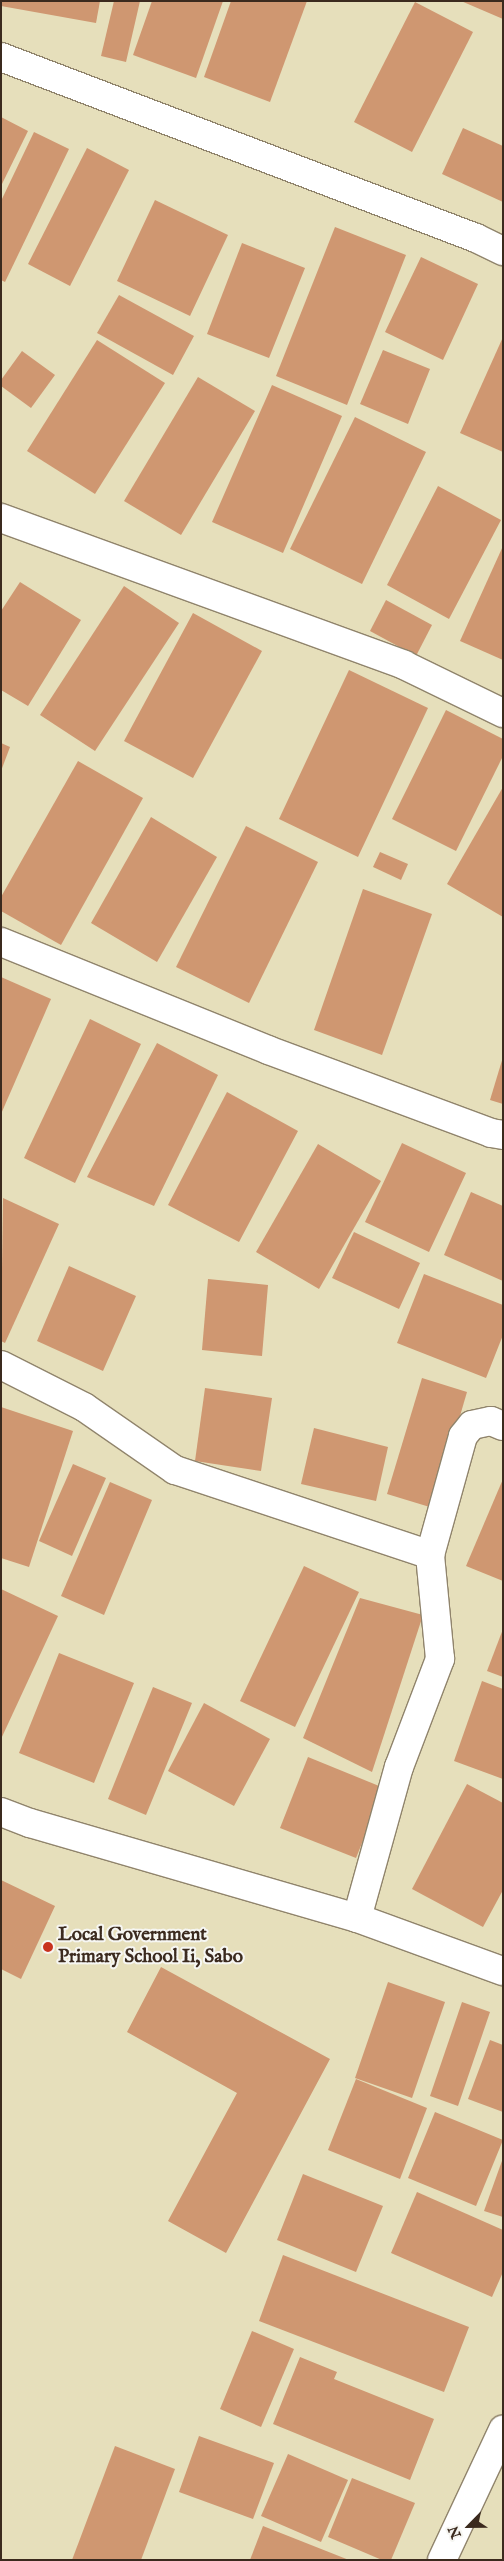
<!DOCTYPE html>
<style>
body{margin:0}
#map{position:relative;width:504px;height:2561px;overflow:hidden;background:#e6dfbb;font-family:"IM FELL English",serif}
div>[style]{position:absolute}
.building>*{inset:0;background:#cf9771}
.roads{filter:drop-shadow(1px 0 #90846c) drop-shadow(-1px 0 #90846c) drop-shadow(0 1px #90846c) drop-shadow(0 -1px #90846c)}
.minor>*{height:28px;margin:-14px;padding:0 14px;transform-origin:14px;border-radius:14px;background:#fff}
.dots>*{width:14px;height:14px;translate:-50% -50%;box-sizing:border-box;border:2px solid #f6f6f2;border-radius:50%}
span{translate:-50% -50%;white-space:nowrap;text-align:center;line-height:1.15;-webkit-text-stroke:4px #f6f6f2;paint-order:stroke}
.poi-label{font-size:19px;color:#3b2a1e;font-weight:700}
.left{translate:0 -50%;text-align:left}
.frame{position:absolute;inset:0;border:2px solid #3b2a1e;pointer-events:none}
.north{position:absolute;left:444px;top:2501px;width:50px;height:50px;-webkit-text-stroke:4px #f6f6f2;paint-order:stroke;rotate:247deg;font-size:14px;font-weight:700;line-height:20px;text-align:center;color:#3b2a1e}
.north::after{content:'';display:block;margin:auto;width:18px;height:22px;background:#3b2a1e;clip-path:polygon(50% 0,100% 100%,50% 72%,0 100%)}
</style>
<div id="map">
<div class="building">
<i style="clip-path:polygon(1px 1px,100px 1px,96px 23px,1px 6px)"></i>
<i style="clip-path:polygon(114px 1px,140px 1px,126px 62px,101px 56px)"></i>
<i style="clip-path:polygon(152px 1px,223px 1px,196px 78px,133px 55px)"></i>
<i style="clip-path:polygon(231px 1px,307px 1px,270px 102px,204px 77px)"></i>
<i style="clip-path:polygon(461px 1px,503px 1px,503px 19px)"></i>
<i style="clip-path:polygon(415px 2px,473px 32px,412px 152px,354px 122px)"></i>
<i style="clip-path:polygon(1px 117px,28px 131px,1px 186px)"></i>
<i style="clip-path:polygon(463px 128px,503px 146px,503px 202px,442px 174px)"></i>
<i style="clip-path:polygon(34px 132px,69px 149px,5px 282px,1px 280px,1px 201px)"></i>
<i style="clip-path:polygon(87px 148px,129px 170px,70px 286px,28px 264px)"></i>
<i style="clip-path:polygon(155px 200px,228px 235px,190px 316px,117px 281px)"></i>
<i style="clip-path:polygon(335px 227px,406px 255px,347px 405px,276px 376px)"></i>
<i style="clip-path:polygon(242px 243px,305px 268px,269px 358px,207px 334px)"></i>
<i style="clip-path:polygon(421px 257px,478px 284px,443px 360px,385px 332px)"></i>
<i style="clip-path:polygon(119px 295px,194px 336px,173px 375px,97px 333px)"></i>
<i style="clip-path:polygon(503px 337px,503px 452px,460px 433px)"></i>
<i style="clip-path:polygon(97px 340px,165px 383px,95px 494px,27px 451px)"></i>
<i style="clip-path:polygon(383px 350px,430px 369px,408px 424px,360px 404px)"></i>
<i style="clip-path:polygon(22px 351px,55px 375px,31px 408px,1px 386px,1px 380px)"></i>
<i style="clip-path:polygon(198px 377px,255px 411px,181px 535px,124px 501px)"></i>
<i style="clip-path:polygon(272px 385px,342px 416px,283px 553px,212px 522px)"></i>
<i style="clip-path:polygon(355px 417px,426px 452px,362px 584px,290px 549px)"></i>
<i style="clip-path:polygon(438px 486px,501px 520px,449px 619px,387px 585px)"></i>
<i style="clip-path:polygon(503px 546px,503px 660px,460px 641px)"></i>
<i style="clip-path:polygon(20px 582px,81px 620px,28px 706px,1px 690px,1px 611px)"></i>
<i style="clip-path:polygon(124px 586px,179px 623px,95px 751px,40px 715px)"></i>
<i style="clip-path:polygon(386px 600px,432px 625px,416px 656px,370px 631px)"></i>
<i style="clip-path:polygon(193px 613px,262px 651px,193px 778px,124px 741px)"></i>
<i style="clip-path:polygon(349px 670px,428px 708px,358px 857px,279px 819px)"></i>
<i style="clip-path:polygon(446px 710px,503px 739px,503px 756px,456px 851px,392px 819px)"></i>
<i style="clip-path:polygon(1px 743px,10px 747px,1px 771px)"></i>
<i style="clip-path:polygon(78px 761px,143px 798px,61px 945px,1px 911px,1px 897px)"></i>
<i style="clip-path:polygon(503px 787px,503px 917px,447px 884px)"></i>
<i style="clip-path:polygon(151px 817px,217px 857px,157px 962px,91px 923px)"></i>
<i style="clip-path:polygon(246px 826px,318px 862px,249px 1003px,176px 967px)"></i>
<i style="clip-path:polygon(380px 852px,408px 864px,401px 880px,373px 867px)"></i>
<i style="clip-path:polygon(363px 889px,432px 914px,382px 1055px,314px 1030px)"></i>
<i style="clip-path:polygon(1px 977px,51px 999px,1px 1114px)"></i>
<i style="clip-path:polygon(90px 1019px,141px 1044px,75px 1183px,24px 1158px)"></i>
<i style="clip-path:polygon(157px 1043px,218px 1075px,154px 1206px,87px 1177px)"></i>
<i style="clip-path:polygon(503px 1057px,503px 1104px,490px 1100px)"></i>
<i style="clip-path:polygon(227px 1092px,298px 1131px,239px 1242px,168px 1205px)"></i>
<i style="clip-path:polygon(402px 1143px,466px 1173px,429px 1252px,365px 1222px)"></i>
<i style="clip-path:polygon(318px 1144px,381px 1181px,319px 1289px,256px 1252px)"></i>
<i style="clip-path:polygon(471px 1192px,503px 1206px,503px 1281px,444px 1255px)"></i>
<i style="clip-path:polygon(3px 1198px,59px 1224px,5px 1343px,1px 1341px)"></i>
<i style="clip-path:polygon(354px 1232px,420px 1263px,399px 1309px,332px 1278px)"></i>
<i style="clip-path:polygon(69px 1266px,136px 1296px,103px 1371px,37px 1341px)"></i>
<i style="clip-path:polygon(424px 1274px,503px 1305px,503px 1335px,486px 1378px,397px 1343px)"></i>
<i style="clip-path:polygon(208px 1279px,268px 1285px,262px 1356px,202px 1350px)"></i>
<i style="clip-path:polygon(422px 1378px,467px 1392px,433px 1508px,387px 1494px)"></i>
<i style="clip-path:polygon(205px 1388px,272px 1398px,261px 1471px,195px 1461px)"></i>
<i style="clip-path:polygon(1px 1407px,73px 1431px,29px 1567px,1px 1558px)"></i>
<i style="clip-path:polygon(314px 1428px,388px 1447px,376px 1501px,301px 1484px)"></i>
<i style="clip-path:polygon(73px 1464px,106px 1478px,72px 1556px,39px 1541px)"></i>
<i style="clip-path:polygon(503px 1479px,503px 1581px,466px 1566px)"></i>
<i style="clip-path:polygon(110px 1482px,152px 1500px,104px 1615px,61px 1596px)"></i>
<i style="clip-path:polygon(304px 1566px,359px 1592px,295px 1727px,240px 1701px)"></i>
<i style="clip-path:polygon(1px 1589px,58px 1616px,1px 1739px)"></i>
<i style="clip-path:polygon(360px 1598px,423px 1615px,372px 1772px,303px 1738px)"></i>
<i style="clip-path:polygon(503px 1629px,503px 1677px,487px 1671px)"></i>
<i style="clip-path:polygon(59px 1653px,134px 1683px,94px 1783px,19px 1753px)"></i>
<i style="clip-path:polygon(482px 1681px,503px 1689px,503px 1779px,454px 1761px)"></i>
<i style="clip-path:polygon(153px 1687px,192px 1703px,146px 1815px,108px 1799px)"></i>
<i style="clip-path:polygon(204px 1703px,270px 1739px,234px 1806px,168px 1771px)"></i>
<i style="clip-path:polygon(308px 1757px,384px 1788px,356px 1858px,280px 1828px)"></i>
<i style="clip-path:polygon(467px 1784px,503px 1803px,503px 1890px,483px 1927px,412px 1889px)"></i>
<i style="clip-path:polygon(1px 1880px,55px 1906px,21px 1979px,1px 1969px)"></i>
<i style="clip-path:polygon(161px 1967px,330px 2059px,226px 2253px,168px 2221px,237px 2093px,127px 2032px)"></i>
<i style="clip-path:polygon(388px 1982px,445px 2002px,412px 2098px,355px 2078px)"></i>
<i style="clip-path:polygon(462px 2002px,490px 2012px,458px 2106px,430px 2096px)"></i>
<i style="clip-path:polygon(490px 2040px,503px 2045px,503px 2112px,468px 2099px)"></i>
<i style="clip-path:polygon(356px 2079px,427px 2108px,400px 2179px,328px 2150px)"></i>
<i style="clip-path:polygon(435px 2112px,503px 2140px,476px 2206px,408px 2178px)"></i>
<i style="clip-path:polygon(503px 2158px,503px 2217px,484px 2211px)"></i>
<i style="clip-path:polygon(303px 2174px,383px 2206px,356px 2272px,277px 2240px)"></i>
<i style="clip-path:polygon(417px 2192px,503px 2230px,503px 2272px,492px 2297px,391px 2253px)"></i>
<i style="clip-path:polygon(283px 2255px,469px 2327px,444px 2392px,259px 2321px)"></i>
<i style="clip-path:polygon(252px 2331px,294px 2349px,261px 2427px,220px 2409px)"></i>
<i style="clip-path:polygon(300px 2357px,337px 2372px,334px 2379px,434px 2419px,410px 2480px,273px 2424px)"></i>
<i style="clip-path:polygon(199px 2436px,274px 2463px,253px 2519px,179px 2492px)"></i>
<i style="clip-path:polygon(115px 2446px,175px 2469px,141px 2560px,72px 2560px)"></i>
<i style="clip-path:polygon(288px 2454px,348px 2480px,321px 2542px,261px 2516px)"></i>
<i style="clip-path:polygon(352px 2478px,415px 2503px,391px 2560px,382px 2560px,328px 2537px)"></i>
<i style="clip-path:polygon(263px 2526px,349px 2560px,250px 2560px)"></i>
</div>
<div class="roads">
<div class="minor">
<i style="left:1px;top:57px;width:508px;rotate:20.86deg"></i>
<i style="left:476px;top:238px;width:30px;rotate:26deg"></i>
<i style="left:1px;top:518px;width:429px;rotate:20deg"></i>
<i style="left:404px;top:665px;width:110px;rotate:25.9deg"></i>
<i style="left:1px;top:942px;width:288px;rotate:22deg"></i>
<i style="left:268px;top:1050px;width:238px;rotate:20.4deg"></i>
<i style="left:491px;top:1133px;width:12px;rotate:9deg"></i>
<i style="left:1px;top:1365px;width:93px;rotate:26.8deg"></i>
<i style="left:84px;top:1407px;width:111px;rotate:34.7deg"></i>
<i style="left:175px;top:1470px;width:269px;rotate:18.4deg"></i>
<i style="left:1px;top:1812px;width:31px;rotate:21deg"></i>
<i style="left:30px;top:1823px;width:341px;rotate:16.2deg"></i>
<i style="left:357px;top:1918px;width:155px;rotate:20deg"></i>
<i style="left:357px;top:1918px;width:157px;rotate:-74.5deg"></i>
<i style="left:399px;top:1767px;width:116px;rotate:-69.2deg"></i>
<i style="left:440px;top:1659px;width:104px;rotate:-95.5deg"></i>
<i style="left:430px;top:1555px;width:123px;rotate:-74.5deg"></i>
<i style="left:463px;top:1436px;width:14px;rotate:-51deg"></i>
<i style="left:472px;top:1425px;width:19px;rotate:-12deg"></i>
<i style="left:491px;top:1421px;width:13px;rotate:23deg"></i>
<i style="left:442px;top:2560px;width:144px;rotate:-64.9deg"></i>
</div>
</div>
<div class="dots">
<i style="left:48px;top:1947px;background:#c8321e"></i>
</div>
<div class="poi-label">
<span class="left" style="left:58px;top:1947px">Local Government<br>Primary School Ii, Sabo</span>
</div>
<div class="frame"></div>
<div class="north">N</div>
</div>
